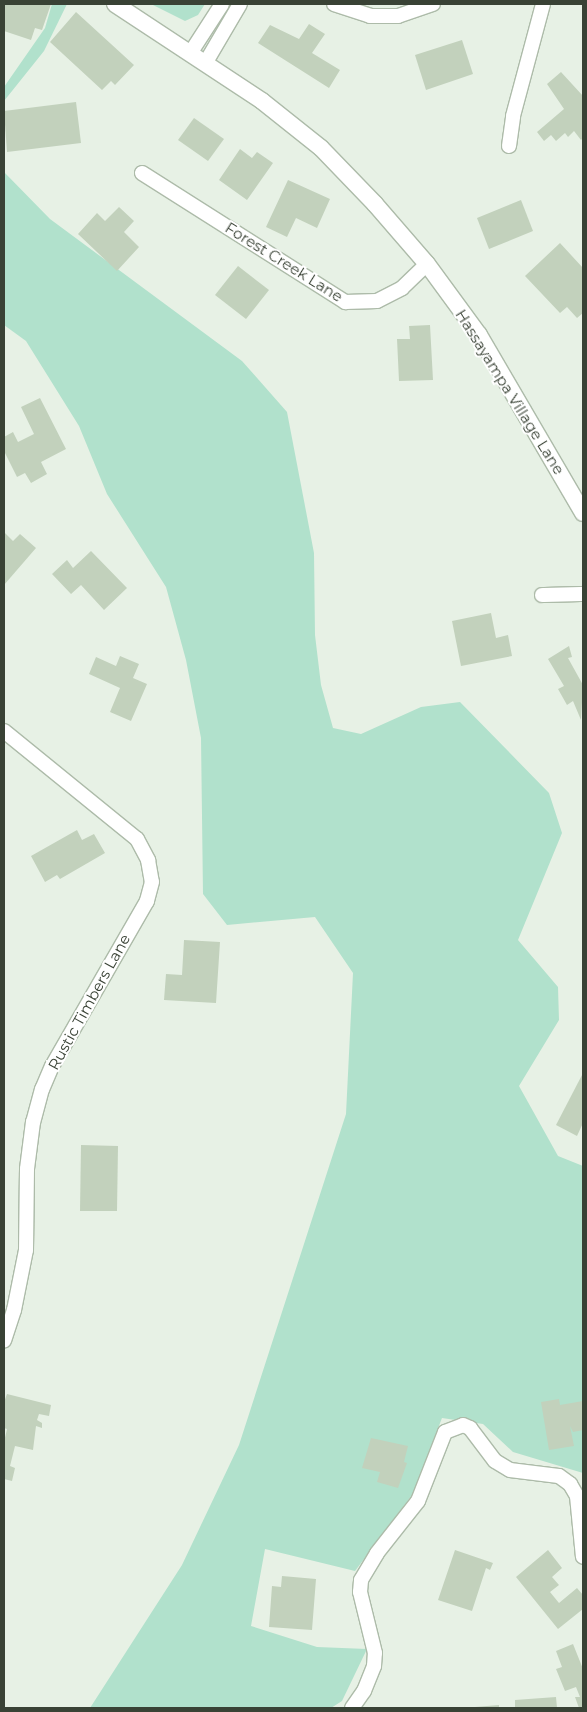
<!DOCTYPE html>
<style>
body{margin:0}
#map{position:relative;width:587px;height:1712px;overflow:hidden;background:#e7f1e5;font-family:Montserrat,sans-serif}
div>[style]{position:absolute}
.green>*{inset:0;background:#b1e1cc}
.building>*{inset:0;background:#c2d1bc}
.roads{filter:drop-shadow(1px 0 #adbba9) drop-shadow(-1px 0 #adbba9) drop-shadow(0 1px #adbba9) drop-shadow(0 -1px #adbba9)}
.minor>*{height:14px;margin:-7px;padding:0 7px;transform-origin:7px;border-radius:7px;background:#fff}
.tertiary>*{height:16px;margin:-8px;padding:0 8px;transform-origin:8px;border-radius:8px;background:#fff}
span{translate:-50% -50%;white-space:nowrap;text-align:center;line-height:1.15;-webkit-text-stroke:4px #fff;paint-order:stroke}
.street-label{font-size:15px;color:#394235}
.frame{position:absolute;inset:0;border:5px solid #394235;pointer-events:none}
</style>
<div id="map">
<div class="green">
<i style="clip-path:polygon(52px 4px,67px 4px,44px 51px,4px 101px,4px 87px,45px 28px)"></i>
<i style="clip-path:polygon(151px 4px,205px 4px,198px 15px,185px 21px)"></i>
<i style="clip-path:polygon(4px 172px,50px 219px,242px 361px,287px 412px,314px 553px,315px 635px,321px 685px,333px 728px,361px 734px,421px 707px,460px 702px,549px 793px,562px 833px,518px 940px,558px 987px,559px 1020px,519px 1086px,558px 1156px,583px 1166px,583px 1473px,513px 1452px,483px 1424px,442px 1418px,412px 1495px,355px 1571px,265px 1549px,251px 1626px,317px 1647px,367px 1649px,342px 1701px,331px 1708px,90px 1708px,182px 1565px,239px 1445px,346px 1114px,353px 973px,315px 917px,227px 925px,203px 894px,201px 738px,186px 660px,166px 587px,107px 494px,79px 426px,26px 341px,4px 325px)"></i>
</div>
<div class="building">
<i style="clip-path:polygon(4px 4px,51px 4px,42px 30px,35px 28px,31px 40px,4px 31px)"></i>
<i style="clip-path:polygon(76px 12px,134px 65px,115px 85px,111px 81px,102px 90px,50px 42px)"></i>
<i style="clip-path:polygon(309px 24px,325px 34px,312px 53px,340px 70px,329px 88px,258px 43px,270px 25px,299px 39px)"></i>
<i style="clip-path:polygon(462px 40px,473px 74px,426px 90px,415px 55px)"></i>
<i style="clip-path:polygon(561px 72px,583px 96px,583px 138px,581px 140px,574px 131px,568px 137px,565px 133px,556px 141px,551px 135px,544px 141px,537px 132px,564px 109px,547px 84px)"></i>
<i style="clip-path:polygon(76px 102px,81px 143px,7px 152px,4px 111px)"></i>
<i style="clip-path:polygon(194px 118px,224px 139px,208px 161px,178px 140px)"></i>
<i style="clip-path:polygon(240px 149px,252px 158px,257px 152px,273px 163px,247px 200px,219px 180px)"></i>
<i style="clip-path:polygon(288px 180px,330px 199px,317px 228px,296px 218px,287px 237px,266px 227px)"></i>
<i style="clip-path:polygon(521px 200px,533px 231px,489px 249px,477px 218px)"></i>
<i style="clip-path:polygon(119px 207px,134px 221px,124px 232px,139px 247px,117px 271px,78px 234px,97px 213px,105px 221px)"></i>
<i style="clip-path:polygon(560px 243px,583px 268px,583px 313px,577px 318px,567px 307px,560px 313px,525px 276px)"></i>
<i style="clip-path:polygon(238px 266px,269px 290px,246px 319px,215px 295px)"></i>
<i style="clip-path:polygon(430px 325px,433px 380px,399px 381px,397px 339px,410px 339px,409px 326px)"></i>
<i style="clip-path:polygon(40px 398px,66px 449px,41px 462px,47px 474px,31px 483px,25px 473px,17px 477px,4px 451px,4px 437px,13px 432px,18px 442px,34px 434px,21px 407px)"></i>
<i style="clip-path:polygon(4px 532px,13px 541px,20px 534px,36px 548px,4px 585px)"></i>
<i style="clip-path:polygon(91px 551px,127px 588px,104px 610px,81px 585px,71px 594px,52px 574px,67px 560px,73px 568px)"></i>
<i style="clip-path:polygon(491px 613px,496px 638px,508px 635px,512px 656px,461px 666px,452px 621px)"></i>
<i style="clip-path:polygon(569px 646px,572px 657px,568px 658px,583px 685px,581px 720px,573px 701px,567px 705px,558px 689px,564px 686px,548px 659px)"></i>
<i style="clip-path:polygon(120px 656px,139px 664px,133px 678px,147px 684px,131px 721px,110px 712px,120px 688px,89px 674px,96px 657px,116px 666px)"></i>
<i style="clip-path:polygon(77px 830px,82px 840px,94px 834px,105px 853px,60px 879px,57px 875px,45px 882px,31px 856px)"></i>
<i style="clip-path:polygon(184px 940px,220px 942px,216px 1003px,164px 1000px,166px 974px,182px 975px)"></i>
<i style="clip-path:polygon(582px 1075px,583px 1123px,577px 1136px,556px 1125px)"></i>
<i style="clip-path:polygon(81px 1145px,118px 1146px,117px 1211px,80px 1211px)"></i>
<i style="clip-path:polygon(7px 1394px,51px 1405px,49px 1416px,39px 1414px,37px 1420px,42px 1423px,42px 1428px,36px 1426px,33px 1450px,15px 1446px,10px 1466px,15px 1468px,12px 1481px,4px 1479px,4px 1442px,7px 1429px,4px 1428px,4px 1402px)"></i>
<i style="clip-path:polygon(559px 1399px,560px 1405px,583px 1401px,583px 1430px,573px 1432px,570px 1426px,574px 1446px,549px 1450px,541px 1402px)"></i>
<i style="clip-path:polygon(371px 1438px,408px 1446px,404px 1462px,407px 1463px,398px 1488px,377px 1482px,380px 1472px,362px 1468px)"></i>
<i style="clip-path:polygon(455px 1550px,493px 1563px,490px 1570px,486px 1568px,472px 1611px,438px 1600px)"></i>
<i style="clip-path:polygon(548px 1550px,562px 1568px,552px 1577px,559px 1585px,550px 1592px,559px 1603px,577px 1588px,583px 1595px,583px 1609px,558px 1629px,516px 1577px)"></i>
<i style="clip-path:polygon(282px 1576px,316px 1579px,312px 1630px,269px 1627px,272px 1586px,281px 1587px)"></i>
<i style="clip-path:polygon(573px 1644px,583px 1669px,583px 1708px,579px 1708px,575px 1697px,580px 1697px,576px 1687px,565px 1691px,556px 1669px,562px 1667px,556px 1651px)"></i>
<i style="clip-path:polygon(556px 1697px,557px 1708px,515px 1708px,515px 1700px)"></i>
<i style="clip-path:polygon(499px 1705px,499px 1708px,475px 1708px,475px 1707px)"></i>
</div>
<div class="roads">
<div class="minor">
<i style="left:334px;top:4px;width:38px;rotate:18deg"></i>
<i style="left:370px;top:16px;width:28px"></i>
<i style="left:398px;top:16px;width:37px;rotate:-19deg"></i>
<i style="left:191px;top:52px;width:57px;rotate:-57.1deg"></i>
<i style="left:206px;top:62px;width:67px;rotate:-59.6deg"></i>
<i style="left:509px;top:146px;width:30px;rotate:-82deg"></i>
<i style="left:513px;top:116px;width:116px;rotate:-75deg"></i>
<i style="left:142px;top:173px;width:241px;rotate:32.4deg"></i>
<i style="left:345px;top:302px;width:32px;rotate:-2deg"></i>
<i style="left:377px;top:301px;width:28px;rotate:-27deg"></i>
<i style="left:402px;top:288px;width:35px;rotate:-44deg"></i>
<i style="left:542px;top:595px;width:41px;rotate:-1.4deg"></i>
<i style="left:4px;top:731px;width:171px;rotate:39.1deg"></i>
<i style="left:137px;top:839px;width:24px;rotate:62deg"></i>
<i style="left:148px;top:860px;width:22px;rotate:80deg"></i>
<i style="left:152px;top:882px;width:20px;rotate:105deg"></i>
<i style="left:147px;top:901px;width:190px;rotate:119.9deg"></i>
<i style="left:52px;top:1066px;width:25px;rotate:113deg"></i>
<i style="left:42px;top:1089px;width:34px;rotate:105deg"></i>
<i style="left:33px;top:1122px;width:47px;rotate:97.3deg"></i>
<i style="left:27px;top:1169px;width:81px;rotate:90.7deg"></i>
<i style="left:26px;top:1250px;width:61px;rotate:101.3deg"></i>
<i style="left:14px;top:1310px;width:32px;rotate:108deg"></i>
<i style="left:352px;top:1708px;width:21px;rotate:-55deg"></i>
<i style="left:364px;top:1691px;width:27px;rotate:-68deg"></i>
<i style="left:374px;top:1666px;width:13px;rotate:-86deg"></i>
<i style="left:375px;top:1653px;width:63px;rotate:-103.8deg"></i>
<i style="left:360px;top:1592px;width:12px;rotate:-85deg"></i>
<i style="left:361px;top:1580px;width:31px;rotate:-59deg"></i>
<i style="left:377px;top:1553px;width:66px;rotate:-51.7deg"></i>
<i style="left:418px;top:1501px;width:74px;rotate:-68.6deg"></i>
<i style="left:445px;top:1432px;width:19px;rotate:-21deg"></i>
<i style="left:463px;top:1425px;width:8px;rotate:23deg"></i>
<i style="left:470px;top:1428px;width:41px;rotate:52.9deg"></i>
<i style="left:495px;top:1461px;width:17px;rotate:31deg"></i>
<i style="left:510px;top:1470px;width:49px;rotate:7deg"></i>
<i style="left:559px;top:1476px;width:14px;rotate:36deg"></i>
<i style="left:570px;top:1484px;width:14px;rotate:60deg"></i>
<i style="left:577px;top:1496px;width:61px;rotate:84.4deg"></i>
</div>
<div class="tertiary">
<i style="left:115px;top:4px;width:176px;rotate:33.4deg"></i>
<i style="left:262px;top:101px;width:75px;rotate:38.5deg"></i>
<i style="left:321px;top:148px;width:78px;rotate:46deg"></i>
<i style="left:375px;top:204px;width:79px;rotate:49.1deg"></i>
<i style="left:427px;top:264px;width:88px;rotate:53.8deg"></i>
<i style="left:479px;top:335px;width:206px;rotate:59.7deg"></i>
</div>
</div>
<div class="street-label">
<span style="left:284px;top:262px;rotate:32deg">Forest Creek Lane</span>
<span style="left:510px;top:392px;rotate:58deg">Hassayampa Village Lane</span>
<span style="left:89px;top:1002px;rotate:-61deg">Rustic Timbers Lane</span>
</div>
<div class="frame"></div>
</div>
